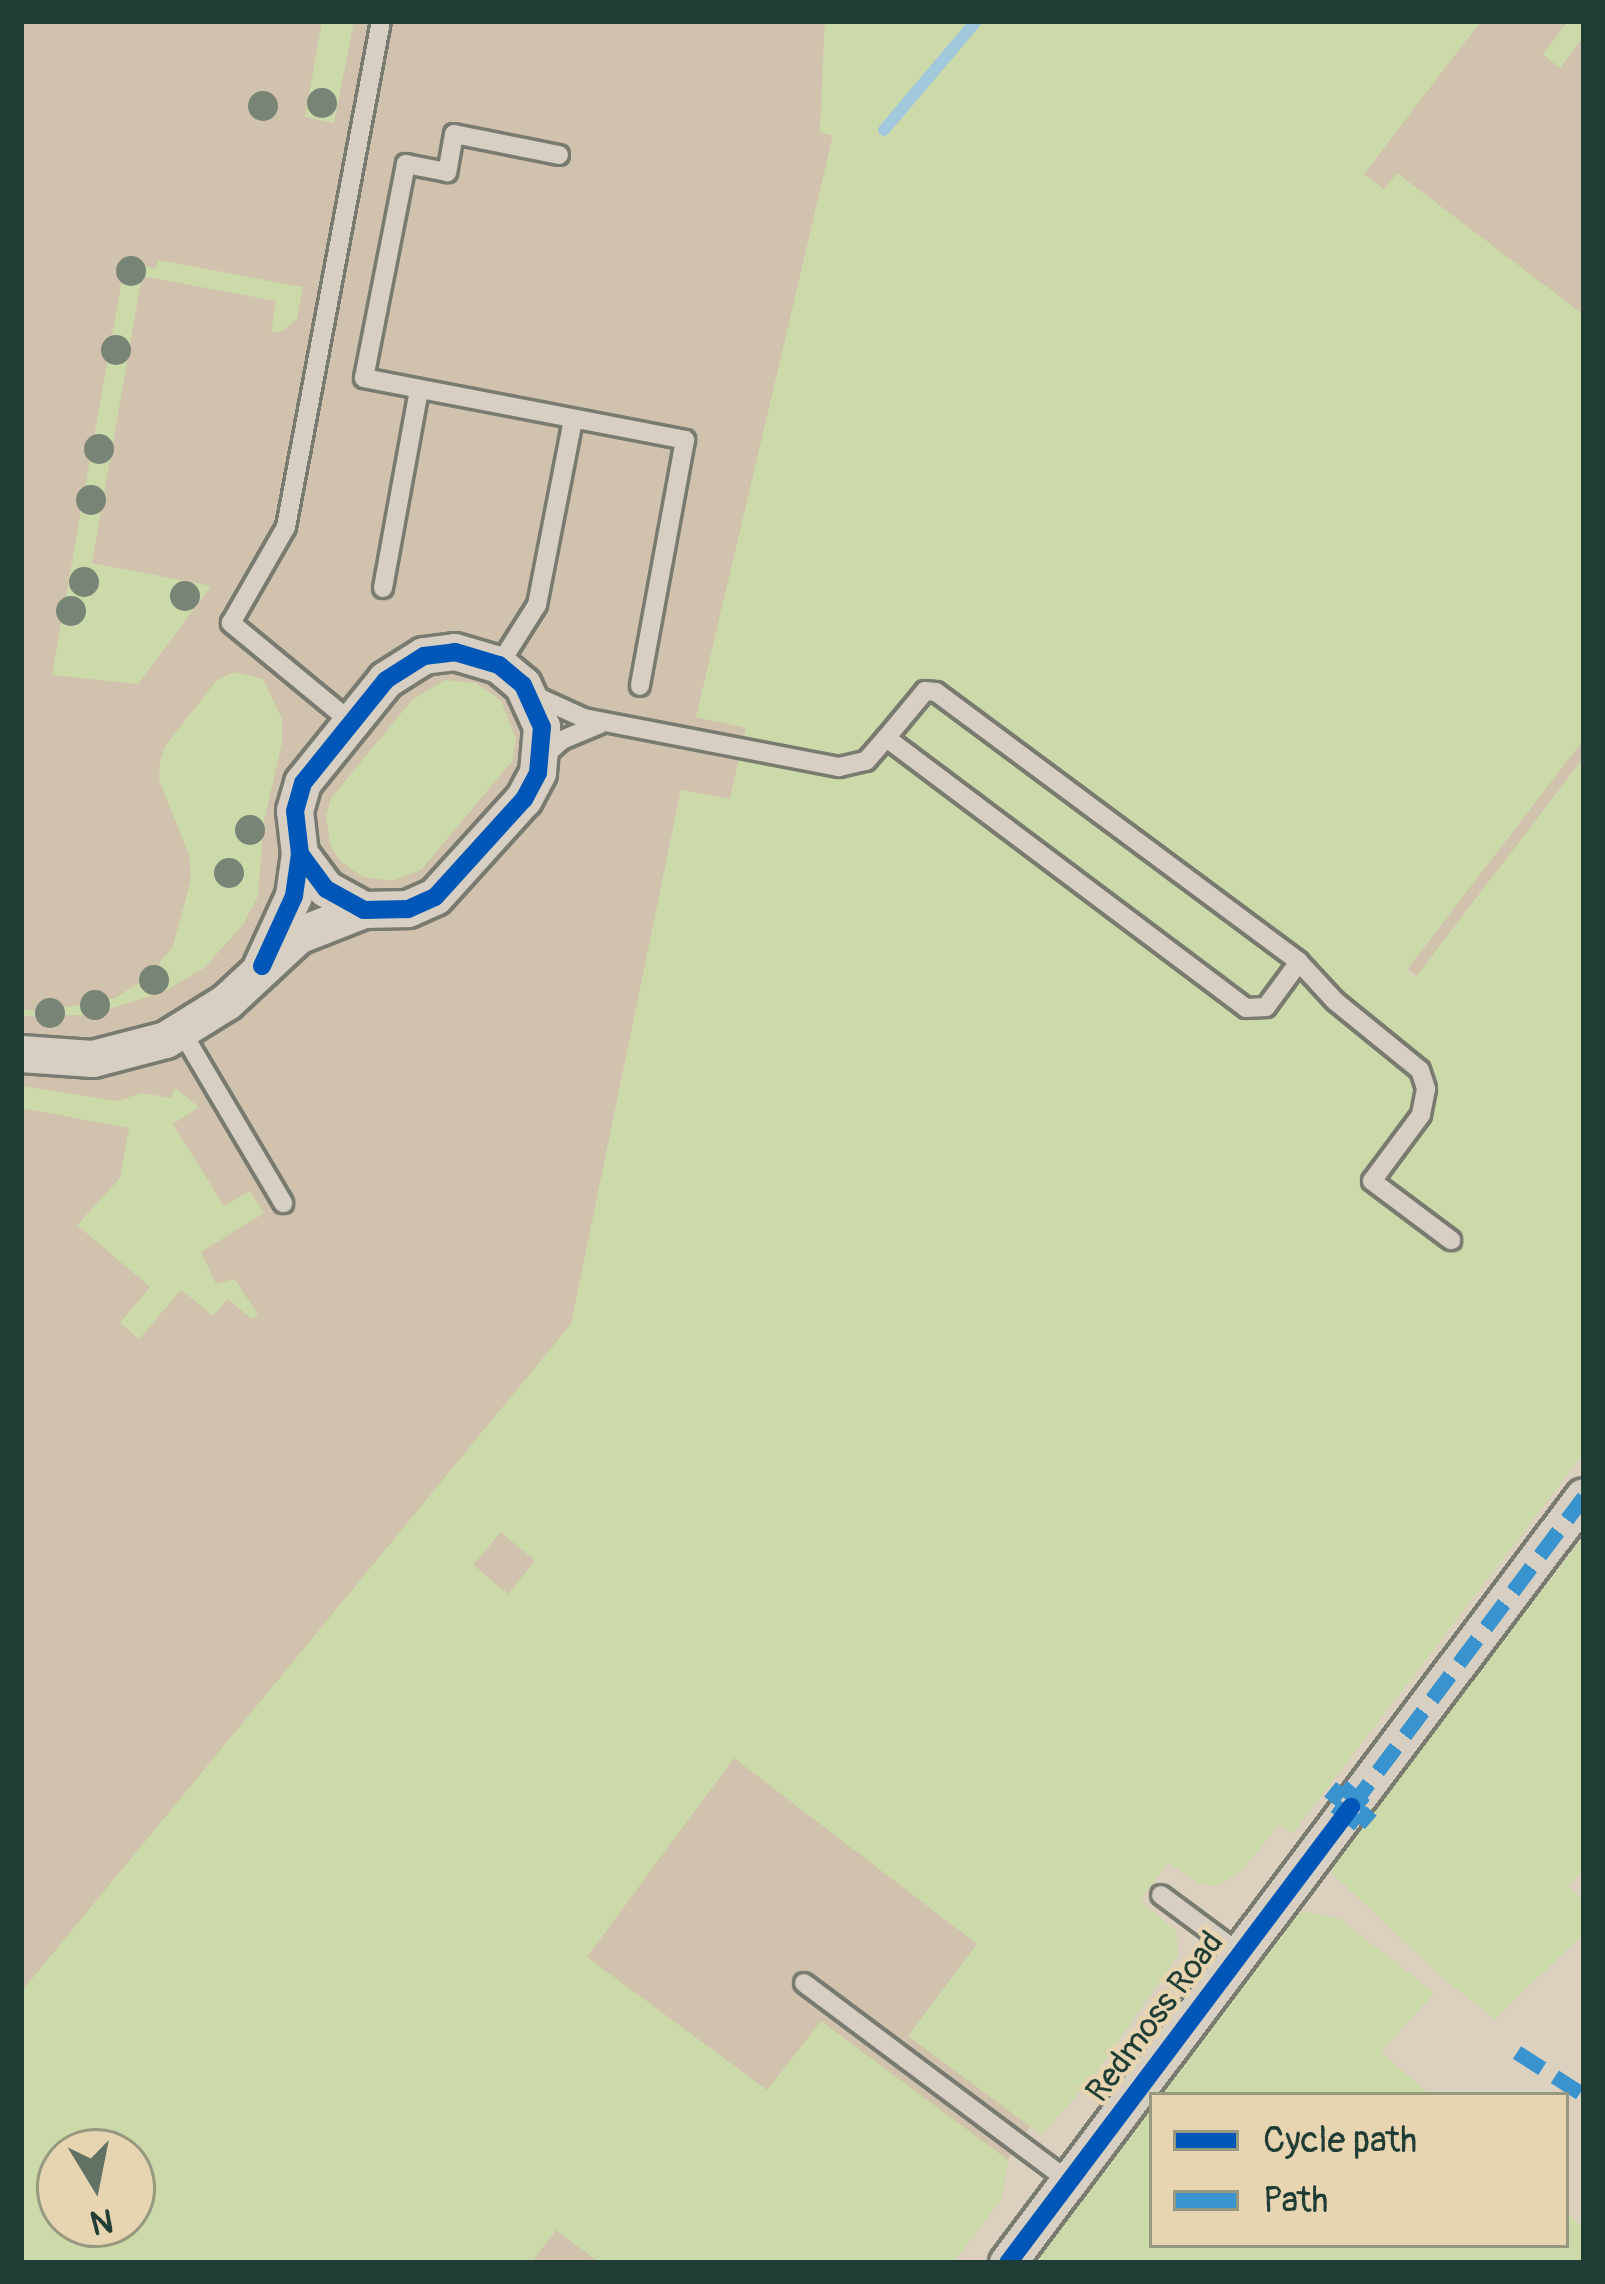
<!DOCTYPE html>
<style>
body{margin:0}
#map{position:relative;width:1605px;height:2284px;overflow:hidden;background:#dbd1be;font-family:Pangolin,sans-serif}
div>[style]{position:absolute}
.built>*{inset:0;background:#d0c2ad}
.green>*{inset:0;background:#ccd9a9}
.stream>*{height:12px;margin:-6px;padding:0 6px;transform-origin:6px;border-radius:6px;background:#a1c9db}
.roads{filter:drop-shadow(3px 0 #797a70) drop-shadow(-3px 0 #797a70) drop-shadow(0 3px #797a70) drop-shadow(0 -3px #797a70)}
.lane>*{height:18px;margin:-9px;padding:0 9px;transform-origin:9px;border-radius:9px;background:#d7cfc2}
.street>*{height:36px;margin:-18px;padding:0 18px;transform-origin:18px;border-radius:18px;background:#d7cfc2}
.quiet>*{height:15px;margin-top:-7.5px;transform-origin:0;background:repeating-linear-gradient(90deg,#3993ce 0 30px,transparent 0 45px)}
.cycleway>*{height:18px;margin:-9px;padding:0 9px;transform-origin:9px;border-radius:9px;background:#0057b8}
.trees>*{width:30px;height:30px;margin:-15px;border-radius:50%;background:#788475}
span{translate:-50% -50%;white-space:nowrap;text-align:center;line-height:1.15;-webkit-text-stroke:9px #e7d5b2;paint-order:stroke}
.street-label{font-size:33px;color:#1f3d34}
.frame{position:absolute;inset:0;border:24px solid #1f3d34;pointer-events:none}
.legend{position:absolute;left:1149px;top:2092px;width:420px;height:156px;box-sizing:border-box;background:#e7d5b2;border:3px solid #979880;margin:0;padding:15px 21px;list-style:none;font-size:36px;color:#1f3d34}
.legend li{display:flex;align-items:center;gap:24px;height:60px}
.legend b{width:60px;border:3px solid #979880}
.north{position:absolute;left:36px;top:2128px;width:120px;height:120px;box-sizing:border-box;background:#e7d5b2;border:3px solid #979880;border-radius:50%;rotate:170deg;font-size:33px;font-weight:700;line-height:48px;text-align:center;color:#1f3d34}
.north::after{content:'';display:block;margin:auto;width:42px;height:54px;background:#617164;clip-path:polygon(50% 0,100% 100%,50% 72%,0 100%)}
</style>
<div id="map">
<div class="built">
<i style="clip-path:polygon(evenodd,21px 21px,825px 21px,820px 131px,833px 135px,797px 289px,1025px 21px,1584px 21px,1584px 1105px,798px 498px,696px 717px,746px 727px,730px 799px,681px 790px,571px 1324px,1143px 1953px,1008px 2160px,1002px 2198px,953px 2263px,21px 2263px,21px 21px,60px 2152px,132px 2152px,132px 2224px,60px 2224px,60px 2152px)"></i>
</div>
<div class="green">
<i style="clip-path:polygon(322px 21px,354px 21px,334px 123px,305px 117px)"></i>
<i style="clip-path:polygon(evenodd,825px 21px,1481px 21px,1364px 174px,1384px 189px,1397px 173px,1584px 315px,1584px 739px,1406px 971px,1415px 978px,1584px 757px,1584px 1453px,1292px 1834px,1279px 1825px,1240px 1872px,1216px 1886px,1197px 1883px,1168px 1862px,1140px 1901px,1176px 1931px,1178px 1955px,1098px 2070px,1042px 2135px,908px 2036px,977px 1944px,734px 1758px,587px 1957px,767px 2090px,821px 2021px,1008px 2160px,1002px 2198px,953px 2263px,600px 2263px,556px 2230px,531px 2263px,21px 2263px,21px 1992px,571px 1324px,681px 790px,730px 799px,746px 728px,696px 717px,833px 136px,820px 132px,825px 21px,501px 1532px,535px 1561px,508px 1594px,473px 1565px,501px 1532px,825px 21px,60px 2152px,132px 2152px,132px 2224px,60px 2224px,60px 2152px)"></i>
<i style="clip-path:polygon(1568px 21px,1584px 21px,1584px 36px,1560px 68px,1543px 54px)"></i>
<i style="clip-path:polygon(158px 260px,303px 287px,297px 319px,281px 332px,271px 332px,276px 301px,142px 276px,92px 563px,211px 586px,138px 684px,52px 675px,125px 262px,156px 268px)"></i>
<i style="clip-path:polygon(234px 672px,263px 679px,282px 719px,282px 743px,264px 821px,258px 896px,243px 925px,204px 968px,164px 992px,90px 1015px,21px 1016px,21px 1008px,39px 1012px,115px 998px,149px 976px,173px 946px,191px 879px,189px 855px,159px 780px,160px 762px,165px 746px,217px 680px)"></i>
<i style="clip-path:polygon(445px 680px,476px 683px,501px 701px,516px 739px,512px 761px,421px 870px,392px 881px,363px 877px,340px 861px,330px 844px,326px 816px,331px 798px,412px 700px)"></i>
<i style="clip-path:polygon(21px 1086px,118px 1101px,142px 1093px,171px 1098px,175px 1088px,199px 1107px,173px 1124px,224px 1206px,250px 1191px,264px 1213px,201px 1252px,216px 1284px,234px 1279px,258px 1314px,252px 1319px,228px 1299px,213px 1316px,181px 1290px,139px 1339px,120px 1323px,150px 1287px,77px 1225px,120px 1178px,129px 1128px,21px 1108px)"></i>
<i style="clip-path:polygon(1584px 1536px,1584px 1868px,1568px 1886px,1584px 1902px,1584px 1933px,1495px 2019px,1445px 1980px,1332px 1873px,1334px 1859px)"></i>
<i style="clip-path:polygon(1305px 1911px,1340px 1919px,1434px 1993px,1381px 2052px,1430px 2095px,1155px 2095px,1285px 1922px)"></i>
<i style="clip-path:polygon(1152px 2099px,1152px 2245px,1566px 2245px,1566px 2212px,1584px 2228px,1584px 2263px,1029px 2263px)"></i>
</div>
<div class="stream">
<i style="left:884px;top:130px;width:143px;rotate:-49.8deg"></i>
</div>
<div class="roads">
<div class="lane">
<i style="left:559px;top:155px;width:107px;rotate:-168.7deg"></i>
<i style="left:454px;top:134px;width:39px;rotate:100deg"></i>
<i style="left:447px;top:172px;width:42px;rotate:-169deg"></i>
<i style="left:406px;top:164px;width:218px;rotate:101.1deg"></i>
<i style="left:364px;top:378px;width:327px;rotate:10.9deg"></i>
<i style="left:685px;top:440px;width:250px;rotate:100.4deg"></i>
<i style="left:383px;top:588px;width:202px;rotate:-79.7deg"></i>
<i style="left:499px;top:665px;width:71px;rotate:-57.7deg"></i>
<i style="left:537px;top:605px;width:189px;rotate:-79deg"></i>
<i style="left:925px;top:691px;width:11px;rotate:5deg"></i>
<i style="left:936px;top:692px;width:452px;rotate:36.6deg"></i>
<i style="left:1299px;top:962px;width:56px;rotate:126.3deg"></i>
<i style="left:1266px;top:1007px;width:20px;rotate:177deg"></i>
<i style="left:1246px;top:1008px;width:450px;rotate:-143.1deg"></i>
<i style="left:886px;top:738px;width:61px;rotate:-50.3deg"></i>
<i style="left:531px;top:694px;width:58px;rotate:24.4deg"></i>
<i style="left:584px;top:718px;width:260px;rotate:10.9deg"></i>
<i style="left:839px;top:767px;width:28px;rotate:-13deg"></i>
<i style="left:866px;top:761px;width:30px;rotate:-49deg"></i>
<i style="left:351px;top:722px;width:156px;rotate:-140.5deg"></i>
<i style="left:231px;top:623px;width:111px;rotate:-60.2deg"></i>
<i style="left:286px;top:527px;width:515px;rotate:-79.37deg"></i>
<i style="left:542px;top:758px;width:27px;rotate:-42deg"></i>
<i style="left:562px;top:740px;width:41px;rotate:-22.8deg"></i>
<i style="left:1299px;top:962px;width:53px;rotate:47.3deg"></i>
<i style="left:1335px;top:1001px;width:109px;rotate:39.1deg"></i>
<i style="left:1420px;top:1070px;width:20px;rotate:72deg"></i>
<i style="left:1426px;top:1089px;width:26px;rotate:101deg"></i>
<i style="left:1421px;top:1115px;width:82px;rotate:126.6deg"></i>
<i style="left:1372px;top:1181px;width:99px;rotate:36.8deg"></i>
<i style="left:182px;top:1032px;width:199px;rotate:59.4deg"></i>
<i style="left:1161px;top:1895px;width:97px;rotate:36.6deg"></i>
<i style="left:804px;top:1983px;width:331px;rotate:36.8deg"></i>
</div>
<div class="street">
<i style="left:262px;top:966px;width:77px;rotate:-65.4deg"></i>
<i style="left:294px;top:896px;width:42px;rotate:-81.9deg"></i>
<i style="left:300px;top:854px;width:43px;rotate:-96.6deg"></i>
<i style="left:295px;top:811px;width:29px;rotate:-74deg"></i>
<i style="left:303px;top:783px;width:132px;rotate:-51.1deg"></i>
<i style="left:386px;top:680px;width:45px;rotate:-32.3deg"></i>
<i style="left:424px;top:656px;width:31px;rotate:-7deg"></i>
<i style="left:455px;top:652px;width:46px;rotate:16.5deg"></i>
<i style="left:499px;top:665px;width:31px;rotate:40deg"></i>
<i style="left:523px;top:685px;width:46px;rotate:65.7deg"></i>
<i style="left:542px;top:727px;width:46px;rotate:95deg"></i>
<i style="left:538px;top:773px;width:30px;rotate:118deg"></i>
<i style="left:524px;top:799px;width:132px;rotate:132.2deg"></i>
<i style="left:435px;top:897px;width:30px;rotate:156deg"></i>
<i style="left:408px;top:909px;width:44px;rotate:178.7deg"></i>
<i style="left:364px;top:910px;width:43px;rotate:-151.1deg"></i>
<i style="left:326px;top:889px;width:44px;rotate:-126.6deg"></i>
<i style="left:21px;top:1054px;width:72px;rotate:4deg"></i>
<i style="left:93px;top:1059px;width:75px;rotate:-14.6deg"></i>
<i style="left:166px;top:1040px;width:72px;rotate:-31.9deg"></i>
<i style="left:227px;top:1002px;width:97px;rotate:-42.9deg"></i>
<i style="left:298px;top:936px;width:71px;rotate:-21.5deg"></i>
<i style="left:1008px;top:2263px;width:958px;rotate:-53.06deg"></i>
</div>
</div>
<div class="quiet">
<i style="left:1342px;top:1786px;width:38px;rotate:40deg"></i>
<i style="left:1371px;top:1810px;width:18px;rotate:131deg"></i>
<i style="left:1359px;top:1824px;width:37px;rotate:-142deg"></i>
<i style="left:1330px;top:1801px;width:19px;rotate:-51deg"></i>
<i style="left:1351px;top:1807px;width:388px;rotate:-53.1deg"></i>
<i style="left:1517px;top:2052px;width:80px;rotate:32.7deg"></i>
</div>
<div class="cycleway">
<i style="left:262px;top:966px;width:77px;rotate:-65.4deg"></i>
<i style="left:294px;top:896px;width:42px;rotate:-81.9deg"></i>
<i style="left:300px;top:854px;width:43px;rotate:-96.6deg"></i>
<i style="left:295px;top:811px;width:29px;rotate:-74deg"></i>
<i style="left:303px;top:783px;width:132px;rotate:-51.1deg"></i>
<i style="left:386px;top:680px;width:45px;rotate:-32.3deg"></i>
<i style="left:424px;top:656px;width:31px;rotate:-7deg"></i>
<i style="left:455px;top:652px;width:46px;rotate:16.5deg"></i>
<i style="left:499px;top:665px;width:31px;rotate:40deg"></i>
<i style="left:523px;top:685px;width:46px;rotate:65.7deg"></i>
<i style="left:542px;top:727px;width:46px;rotate:95deg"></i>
<i style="left:538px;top:773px;width:30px;rotate:118deg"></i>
<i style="left:524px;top:799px;width:132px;rotate:132.2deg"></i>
<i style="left:435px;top:897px;width:30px;rotate:156deg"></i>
<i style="left:408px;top:909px;width:44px;rotate:178.7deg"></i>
<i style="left:364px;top:910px;width:43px;rotate:-151.1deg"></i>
<i style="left:326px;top:889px;width:44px;rotate:-126.6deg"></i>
<i style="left:1008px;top:2263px;width:571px;rotate:-53.05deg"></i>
</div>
<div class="trees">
<i style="left:322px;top:103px"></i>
<i style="left:263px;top:106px"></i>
<i style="left:131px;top:271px"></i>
<i style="left:116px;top:350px"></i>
<i style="left:99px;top:449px"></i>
<i style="left:91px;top:500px"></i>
<i style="left:84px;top:582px"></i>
<i style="left:185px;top:596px"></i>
<i style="left:71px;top:611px"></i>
<i style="left:250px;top:830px"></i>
<i style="left:229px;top:873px"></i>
<i style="left:154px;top:980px"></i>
<i style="left:95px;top:1005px"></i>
<i style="left:50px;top:1013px"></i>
</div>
<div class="street-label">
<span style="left:1155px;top:2017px;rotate:-53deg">Redmoss Road</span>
</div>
<div class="frame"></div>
<ul class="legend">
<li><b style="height:15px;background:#0057b8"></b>Cycle path</li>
<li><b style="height:15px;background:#3993ce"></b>Path</li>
</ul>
<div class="north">N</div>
</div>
